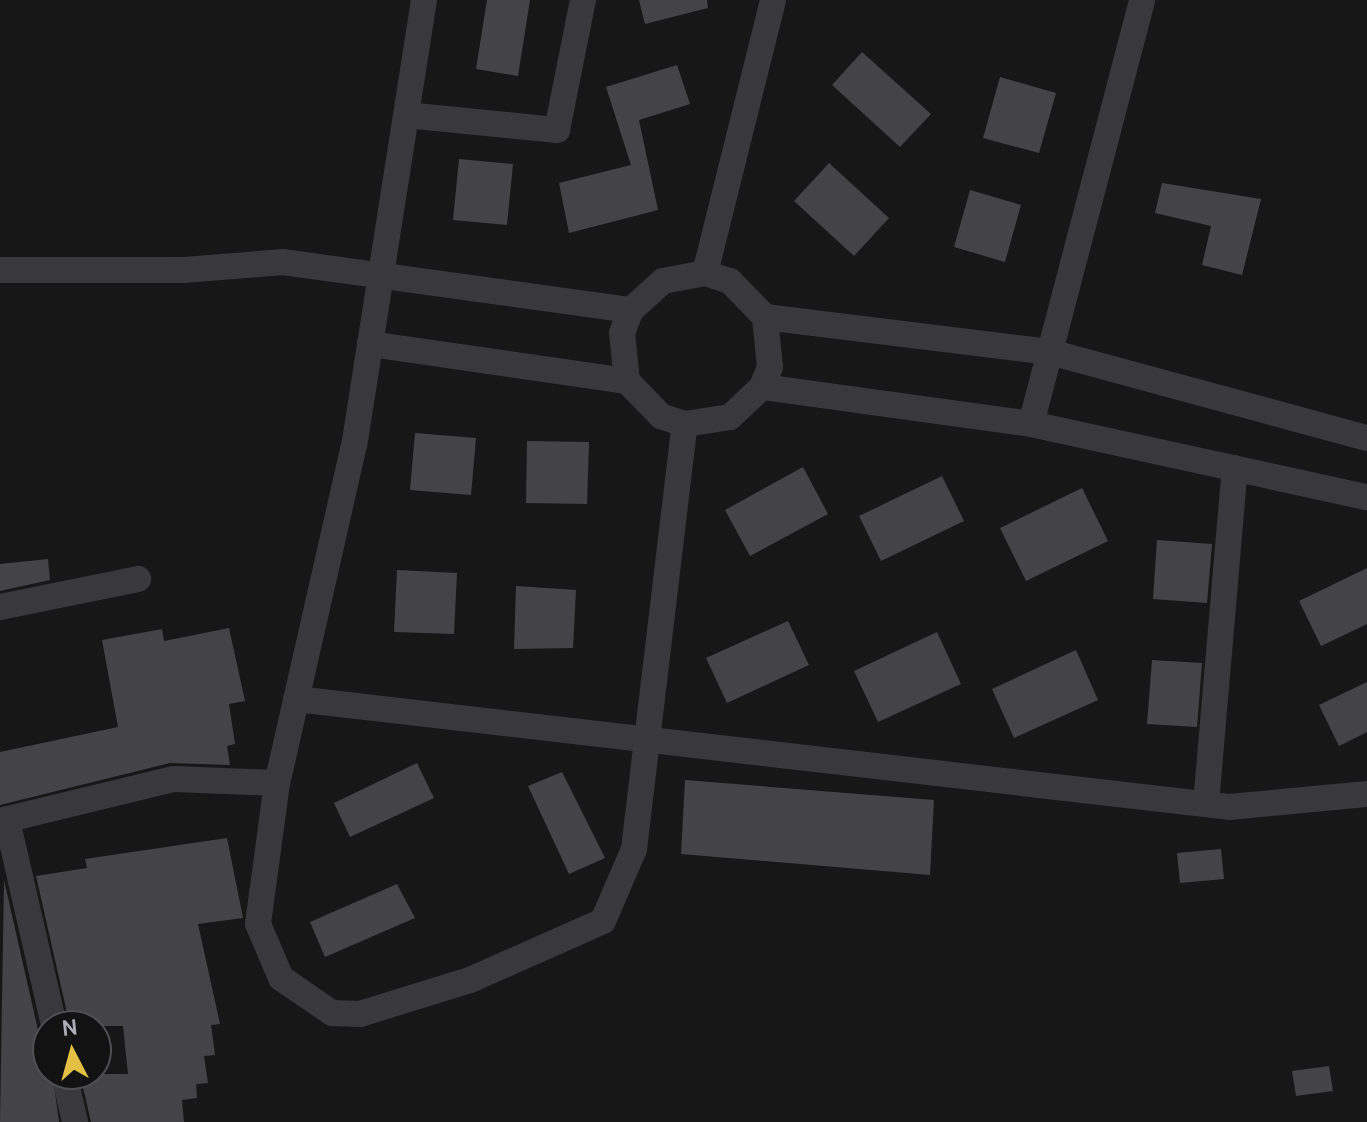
<!DOCTYPE html>
<style>
body{margin:0}
#map{position:relative;width:1367px;height:1122px;overflow:hidden;background:#171718;font-family:Cabin,sans-serif}
div>[style]{position:absolute}
.building>*{inset:0;background:#444448}
.street>*{height:26px;margin:-13px;padding:0 13px;transform-origin:13px;border-radius:13px;background:#38383d}
span{translate:-50% -50%;white-space:nowrap;text-align:center;line-height:1.15;-webkit-text-stroke:7px #121213;paint-order:stroke}
.north{position:absolute;left:32px;top:1010px;width:80px;height:80px;box-sizing:border-box;background:#121213;border:2px solid #4f5055;border-radius:50%;rotate:354deg;font-size:22px;font-weight:700;line-height:32px;text-align:center;color:#aaacb7}
.north::after{content:'';display:block;margin:auto;width:28px;height:36px;background:#e3c044;clip-path:polygon(50% 0,100% 100%,50% 72%,0 100%)}
</style>
<div id="map">
<div class="building">
<i style="clip-path:polygon(487px 0,530px 0,518px 76px,476px 69px)"></i>
<i style="clip-path:polygon(639px 0,707px 0,708px 8px,645px 24px)"></i>
<i style="clip-path:polygon(862px 52px,931px 114px,900px 147px,832px 85px)"></i>
<i style="clip-path:polygon(677px 65px,690px 104px,639px 120px,658px 210px,569px 233px,559px 183px,631px 165px,606px 87px)"></i>
<i style="clip-path:polygon(1000px 77px,1056px 93px,1039px 153px,983px 138px)"></i>
<i style="clip-path:polygon(459px 159px,513px 164px,507px 225px,453px 220px)"></i>
<i style="clip-path:polygon(829px 163px,889px 218px,854px 256px,794px 201px)"></i>
<i style="clip-path:polygon(1162px 183px,1261px 199px,1242px 275px,1202px 265px,1211px 226px,1155px 213px)"></i>
<i style="clip-path:polygon(970px 190px,1021px 205px,1005px 262px,954px 247px)"></i>
<i style="clip-path:polygon(415px 433px,476px 438px,471px 495px,410px 490px)"></i>
<i style="clip-path:polygon(527px 441px,589px 442px,587px 504px,526px 503px)"></i>
<i style="clip-path:polygon(803px 467px,828px 514px,750px 556px,725px 510px)"></i>
<i style="clip-path:polygon(942px 476px,964px 521px,881px 561px,859px 516px)"></i>
<i style="clip-path:polygon(1082px 488px,1108px 541px,1026px 581px,1000px 528px)"></i>
<i style="clip-path:polygon(1157px 540px,1212px 544px,1207px 603px,1153px 599px)"></i>
<i style="clip-path:polygon(48px 559px,50px 580px,0 591px,0 564px)"></i>
<i style="clip-path:polygon(1367px 568px,1367px 624px,1321px 646px,1299px 601px)"></i>
<i style="clip-path:polygon(397px 570px,457px 573px,454px 634px,394px 632px)"></i>
<i style="clip-path:polygon(516px 586px,576px 590px,573px 648px,514px 649px)"></i>
<i style="clip-path:polygon(788px 621px,809px 665px,727px 703px,706px 658px)"></i>
<i style="clip-path:polygon(229px 628px,245px 701px,229px 704px,235px 744px,227px 746px,230px 765px,170px 763px,0 805px,0 752px,118px 727px,102px 640px,162px 629px,164px 641px)"></i>
<i style="clip-path:polygon(937px 632px,961px 684px,878px 722px,854px 671px)"></i>
<i style="clip-path:polygon(1076px 650px,1098px 700px,1014px 738px,992px 689px)"></i>
<i style="clip-path:polygon(1152px 660px,1202px 663px,1197px 727px,1147px 724px)"></i>
<i style="clip-path:polygon(1367px 682px,1367px 732px,1339px 746px,1319px 705px)"></i>
<i style="clip-path:polygon(417px 763px,434px 798px,350px 837px,334px 803px)"></i>
<i style="clip-path:polygon(562px 772px,605px 858px,569px 874px,528px 786px)"></i>
<i style="clip-path:polygon(685px 780px,934px 800px,930px 875px,681px 854px)"></i>
<i style="clip-path:polygon(227px 838px,243px 918px,198px 924px,220px 1024px,211px 1025px,215px 1055px,204px 1056px,208px 1083px,196px 1084px,197px 1098px,182px 1100px,184px 1122px,91px 1122px,80px 1074px,128px 1074px,123px 1026px,70px 1026px,36px 876px,87px 868px,85px 859px)"></i>
<i style="clip-path:polygon(1221px 849px,1224px 879px,1180px 883px,1177px 853px)"></i>
<i style="clip-path:polygon(4px 880px,38px 1030px,48px 1041px,59px 1122px,0 1122px)"></i>
<i style="clip-path:polygon(397px 884px,415px 918px,325px 957px,310px 922px)"></i>
<i style="clip-path:polygon(1329px 1066px,1333px 1091px,1296px 1096px,1292px 1071px)"></i>
</div>
<div class="street">
<i style="left:424px;top:0;width:450px;rotate:98.9deg"></i>
<i style="left:354px;top:445px;width:347px;rotate:102.8deg"></i>
<i style="left:277px;top:783px;width:142px;rotate:97.7deg"></i>
<i style="left:258px;top:924px;width:59px;rotate:66.9deg"></i>
<i style="left:281px;top:978px;width:62px;rotate:34.5deg"></i>
<i style="left:332px;top:1013px;width:28px;rotate:2deg"></i>
<i style="left:360px;top:1014px;width:115px;rotate:-17.2deg"></i>
<i style="left:470px;top:980px;width:145px;rotate:-23.9deg"></i>
<i style="left:603px;top:921px;width:78px;rotate:-66.7deg"></i>
<i style="left:634px;top:849px;width:428px;rotate:-83.2deg"></i>
<i style="left:406px;top:115px;width:152px;rotate:5.7deg"></i>
<i style="left:557px;top:130px;width:133px;rotate:-78.7deg"></i>
<i style="left:0;top:270px;width:184px"></i>
<i style="left:184px;top:270px;width:99px;rotate:-4.6deg"></i>
<i style="left:283px;top:262px;width:351px;rotate:7.9deg"></i>
<i style="left:705px;top:273px;width:281px;rotate:-76deg"></i>
<i style="left:765px;top:317px;width:50px;rotate:84.3deg"></i>
<i style="left:770px;top:367px;width:22px;rotate:112deg"></i>
<i style="left:762px;top:387px;width:44px;rotate:136.8deg"></i>
<i style="left:730px;top:417px;width:46px;rotate:171.2deg"></i>
<i style="left:685px;top:424px;width:25px;rotate:-162deg"></i>
<i style="left:661px;top:416px;width:49px;rotate:-134.2deg"></i>
<i style="left:627px;top:381px;width:48px;rotate:-95.9deg"></i>
<i style="left:622px;top:333px;width:25px;rotate:-69deg"></i>
<i style="left:631px;top:310px;width:43px;rotate:-42.2deg"></i>
<i style="left:663px;top:281px;width:43px;rotate:-10.8deg"></i>
<i style="left:705px;top:273px;width:26px;rotate:18deg"></i>
<i style="left:730px;top:281px;width:50px;rotate:45.8deg"></i>
<i style="left:765px;top:317px;width:287px;rotate:7deg"></i>
<i style="left:1050px;top:352px;width:328px;rotate:15.2deg"></i>
<i style="left:370px;top:344px;width:260px;rotate:8.2deg"></i>
<i style="left:762px;top:387px;width:272px;rotate:7.8deg"></i>
<i style="left:1031px;top:424px;width:344px;rotate:12.3deg"></i>
<i style="left:1031px;top:424px;width:438px;rotate:-75.3deg"></i>
<i style="left:0;top:607px;width:141px;rotate:-11.5deg"></i>
<i style="left:296px;top:699px;width:939px;rotate:6.6deg"></i>
<i style="left:1229px;top:807px;width:139px;rotate:-5.4deg"></i>
<i style="left:1206px;top:804px;width:337px;rotate:-85.1deg"></i>
<i style="left:7px;top:820px;width:211px;rotate:77.1deg"></i>
<i style="left:0;top:821px;width:179px;rotate:-13.6deg"></i>
<i style="left:174px;top:779px;width:103px;rotate:2.2deg"></i>
<i style="left:64px;top:1074px;width:49px;rotate:77.1deg"></i>
</div>
<div class="north">N</div>
</div>
